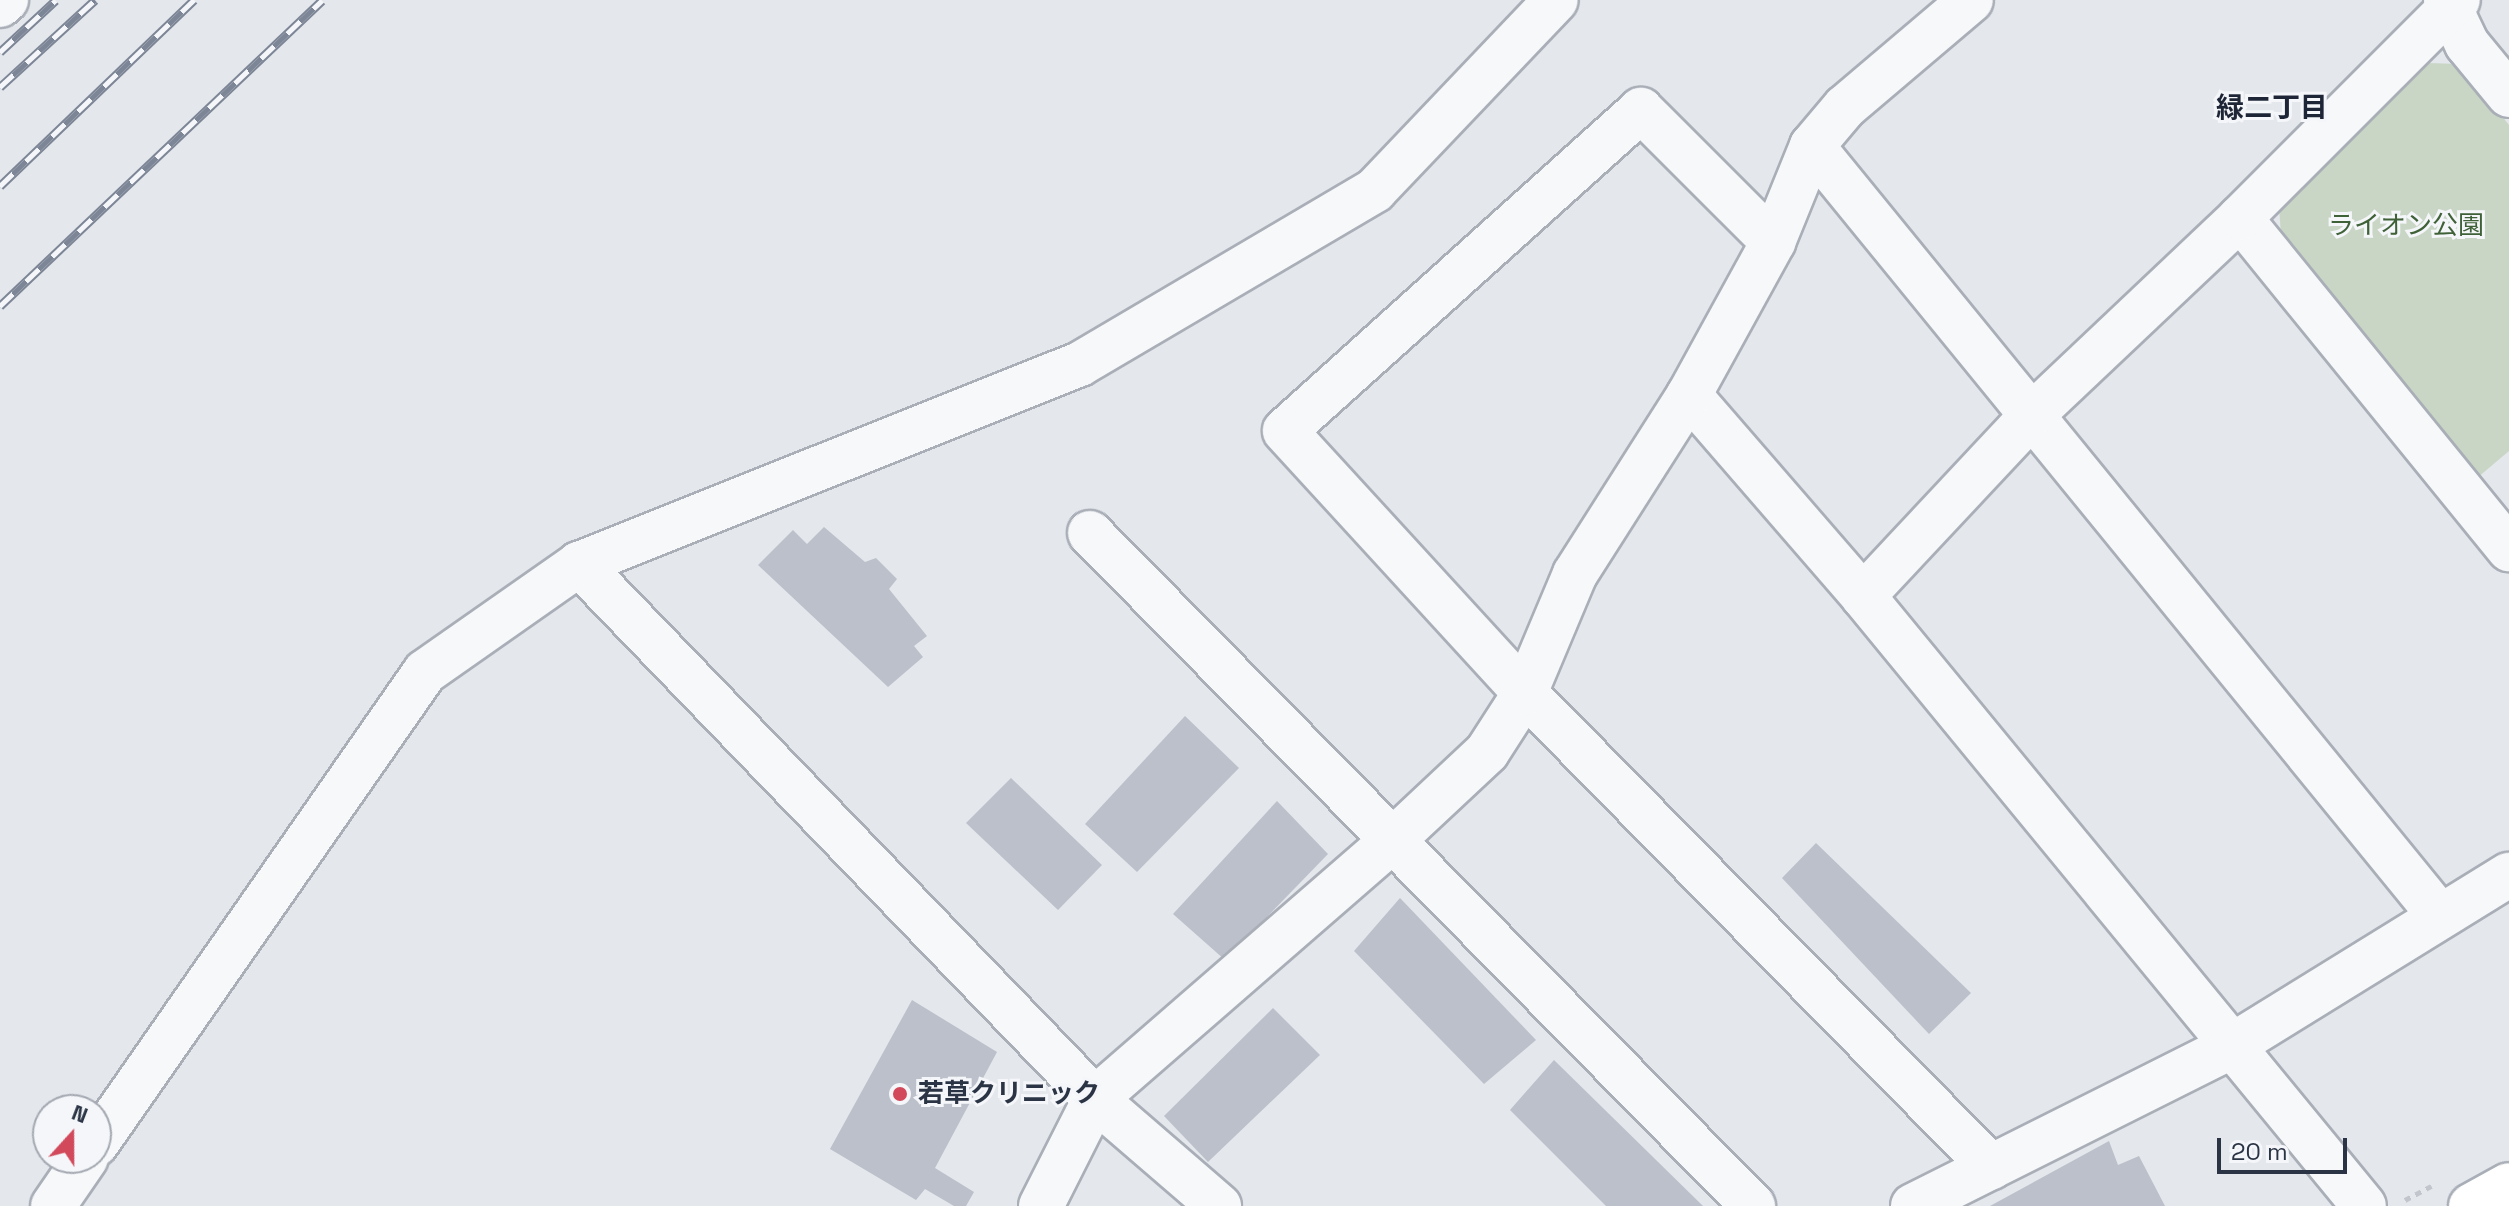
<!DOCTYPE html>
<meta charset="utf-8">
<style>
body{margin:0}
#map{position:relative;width:2509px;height:1206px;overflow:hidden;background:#e4e7ec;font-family:"Space Grotesk","Noto Sans JP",sans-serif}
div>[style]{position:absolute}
.green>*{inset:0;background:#c9d6c5}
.building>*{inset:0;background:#bbc0ca}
.path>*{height:5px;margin-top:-2.5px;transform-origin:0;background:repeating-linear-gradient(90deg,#c2c5cb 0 6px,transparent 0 12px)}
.roads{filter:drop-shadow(2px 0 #a9aeb7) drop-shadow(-2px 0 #a9aeb7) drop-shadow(0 2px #a9aeb7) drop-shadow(0 -2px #a9aeb7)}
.street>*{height:44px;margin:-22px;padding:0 22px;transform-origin:22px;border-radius:22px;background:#f7f8fa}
.secondary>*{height:44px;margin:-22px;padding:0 22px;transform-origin:22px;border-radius:22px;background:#fff}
.rail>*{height:9px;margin-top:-4.5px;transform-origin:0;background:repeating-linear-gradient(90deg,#f4f6f9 0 18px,#7d8696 0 36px);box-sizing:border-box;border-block:2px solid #7d8696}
.dots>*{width:22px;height:22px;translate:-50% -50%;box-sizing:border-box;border:4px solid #f4f6f9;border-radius:50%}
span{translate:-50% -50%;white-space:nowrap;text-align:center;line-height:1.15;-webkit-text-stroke:6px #f4f6f9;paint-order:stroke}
.park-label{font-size:26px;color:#3f6138}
.poi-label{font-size:26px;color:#2b3445;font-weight:700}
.left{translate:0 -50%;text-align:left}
.neighbourhood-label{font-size:28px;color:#1d2536;font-weight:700}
.north{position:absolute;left:32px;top:1094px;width:80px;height:80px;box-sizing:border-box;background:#f4f6f9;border:2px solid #a4a8b1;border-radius:50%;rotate:21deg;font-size:22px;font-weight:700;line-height:32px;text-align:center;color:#2b3445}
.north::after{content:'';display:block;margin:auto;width:28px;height:36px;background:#d1495b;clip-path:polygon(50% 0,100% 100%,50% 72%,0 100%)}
.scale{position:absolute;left:2217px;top:1138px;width:130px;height:36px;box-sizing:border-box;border:4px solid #2b3445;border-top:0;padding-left:10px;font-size:24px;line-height:28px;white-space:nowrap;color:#2b3445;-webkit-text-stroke:6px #f4f6f9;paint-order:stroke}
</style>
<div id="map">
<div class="green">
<i style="clip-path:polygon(2427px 63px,2460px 64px,2509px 125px,2509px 451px,2477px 478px,2281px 235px,2279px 206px)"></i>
</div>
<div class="building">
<i style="clip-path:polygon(824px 527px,865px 562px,876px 558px,897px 579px,889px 589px,927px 636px,914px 646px,923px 657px,888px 687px,758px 565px,793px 530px,807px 544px)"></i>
<i style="clip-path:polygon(1185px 716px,1239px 768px,1137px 872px,1085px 824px)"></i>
<i style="clip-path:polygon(1011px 778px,1102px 865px,1058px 910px,966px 823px)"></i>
<i style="clip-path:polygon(1277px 801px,1328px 854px,1225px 960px,1173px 914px)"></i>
<i style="clip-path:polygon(1816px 843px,1971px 993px,1929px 1034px,1782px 878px)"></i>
<i style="clip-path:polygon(1400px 898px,1536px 1040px,1484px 1084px,1354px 951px)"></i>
<i style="clip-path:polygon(912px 1000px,997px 1052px,935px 1168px,974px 1192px,966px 1206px,954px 1206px,925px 1189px,916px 1200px,830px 1149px)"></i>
<i style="clip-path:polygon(1273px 1008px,1320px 1055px,1208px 1162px,1164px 1116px)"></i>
<i style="clip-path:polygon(1554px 1060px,1703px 1206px,1606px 1206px,1510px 1110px)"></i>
<i style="clip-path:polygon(2109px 1141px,2118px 1165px,2139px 1156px,2165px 1206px,1990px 1206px)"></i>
</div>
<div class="path">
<i style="left:2405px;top:1200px;width:30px;rotate:-28deg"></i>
</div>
<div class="roads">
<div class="street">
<i style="left:2446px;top:0;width:49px;rotate:64.5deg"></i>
<i style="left:2467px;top:44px;width:66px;rotate:50.5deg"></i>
<i style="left:0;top:5px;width:8px;rotate:-40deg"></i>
<i style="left:1812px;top:146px;width:994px;rotate:50.8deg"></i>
<i style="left:2240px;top:218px;width:427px;rotate:50.9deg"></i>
<i style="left:1773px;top:242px;width:187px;rotate:-135deg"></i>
<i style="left:1641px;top:110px;width:479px;rotate:138deg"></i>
<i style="left:1285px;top:431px;width:355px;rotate:47.5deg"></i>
<i style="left:1525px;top:693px;width:665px;rotate:45.49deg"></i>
<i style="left:1689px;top:395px;width:266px;rotate:49.1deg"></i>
<i style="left:1863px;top:596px;width:789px;rotate:50.6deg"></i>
<i style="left:1090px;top:533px;width:945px;rotate:45.43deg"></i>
<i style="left:579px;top:564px;width:743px;rotate:46.04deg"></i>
<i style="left:1095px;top:1099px;width:164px;rotate:40.8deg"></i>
<i style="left:1863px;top:596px;width:250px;rotate:-46.9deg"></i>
<i style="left:2034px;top:413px;width:284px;rotate:-43.4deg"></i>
<i style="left:2240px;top:218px;width:308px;rotate:-45deg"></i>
<i style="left:96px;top:1144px;width:575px;rotate:-55.12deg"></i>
<i style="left:425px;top:672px;width:188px;rotate:-35deg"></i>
<i style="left:579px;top:564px;width:539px;rotate:-21.76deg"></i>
<i style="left:1080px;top:364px;width:342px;rotate:-30.5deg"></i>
<i style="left:1375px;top:190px;width:262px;rotate:-46.4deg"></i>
<i style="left:53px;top:1206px;width:58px;rotate:-55.5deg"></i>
<i style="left:1041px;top:1206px;width:120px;rotate:-63.2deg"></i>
<i style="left:1095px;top:1099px;width:393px;rotate:-41deg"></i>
<i style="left:1392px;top:841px;width:130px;rotate:-43.1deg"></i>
<i style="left:1487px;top:752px;width:70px;rotate:-57.2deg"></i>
<i style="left:1525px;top:693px;width:129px;rotate:-67.2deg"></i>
<i style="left:1575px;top:574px;width:212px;rotate:-57.5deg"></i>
<i style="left:1689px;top:395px;width:175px;rotate:-61.2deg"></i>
<i style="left:1773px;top:242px;width:104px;rotate:-67.9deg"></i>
<i style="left:1812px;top:146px;width:51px;rotate:-49.8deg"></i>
<i style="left:1845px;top:107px;width:165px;rotate:-40.3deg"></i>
<i style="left:1913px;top:1206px;width:355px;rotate:-26.6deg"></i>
<i style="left:2230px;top:1047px;width:328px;rotate:-31.7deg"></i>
</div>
<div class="secondary">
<i style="left:2471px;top:1206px;width:43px;rotate:-28.9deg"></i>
</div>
</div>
<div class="rail">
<i style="left:0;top:52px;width:76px;rotate:-42.9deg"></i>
<i style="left:0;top:87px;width:129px;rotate:-42.5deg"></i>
<i style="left:0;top:186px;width:269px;rotate:-43.8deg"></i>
<i style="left:0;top:306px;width:444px;rotate:-43.5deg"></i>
</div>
<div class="dots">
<i style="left:900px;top:1094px;background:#d1495b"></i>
</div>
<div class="park-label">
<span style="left:2406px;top:226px">ライオン公園</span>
</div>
<div class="poi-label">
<span class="left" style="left:918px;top:1094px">若草クリニック</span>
</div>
<div class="neighbourhood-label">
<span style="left:2272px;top:107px">緑二丁目</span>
</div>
<div class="north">N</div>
<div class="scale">20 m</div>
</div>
